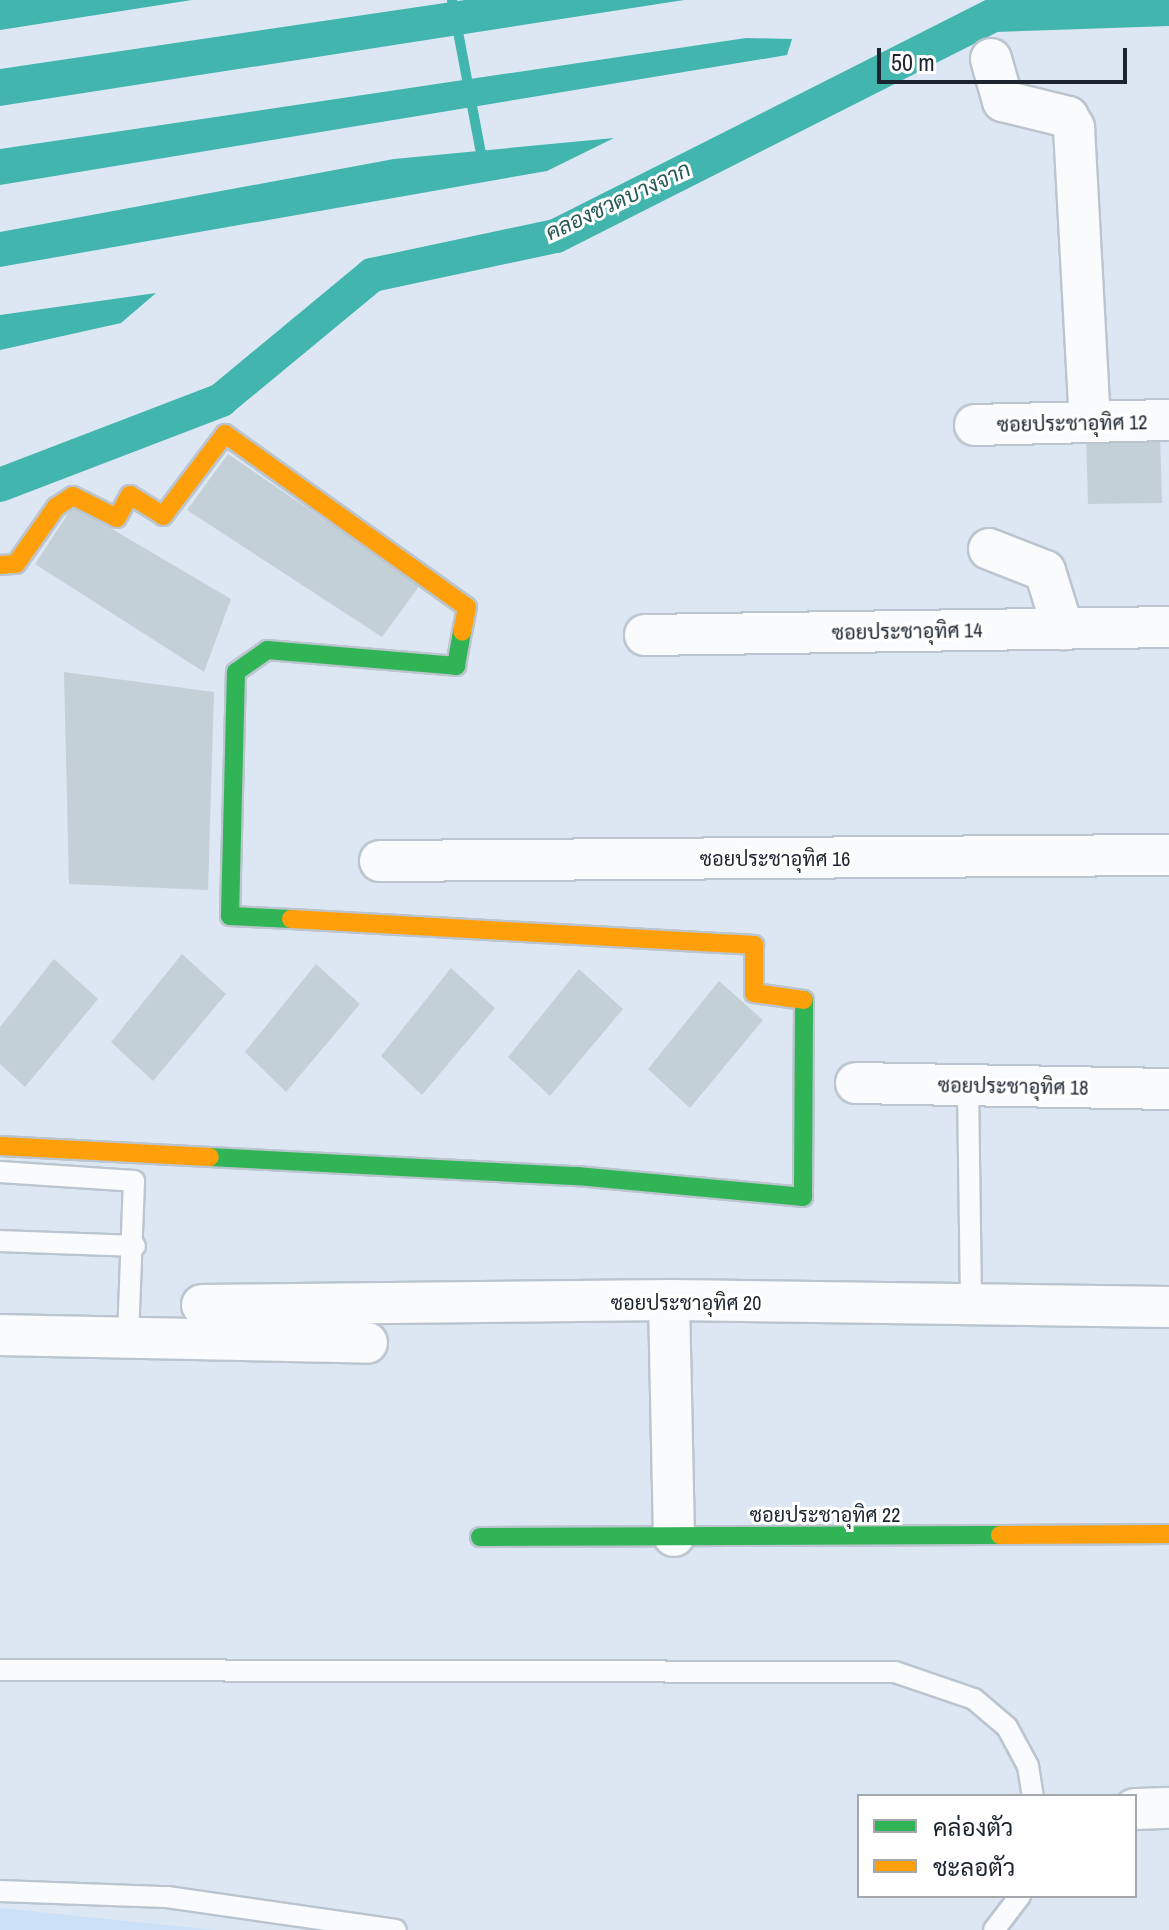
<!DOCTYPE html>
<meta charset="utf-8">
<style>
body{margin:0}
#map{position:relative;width:1169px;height:1930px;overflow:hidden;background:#dce7f3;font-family:"Archivo Narrow",Sarabun,sans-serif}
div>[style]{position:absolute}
.built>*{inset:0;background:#cbe1f8}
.water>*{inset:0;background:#42b5ae}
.stream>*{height:10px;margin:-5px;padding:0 5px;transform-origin:5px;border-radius:5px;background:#42b5ae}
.canal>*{height:34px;margin:-17px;padding:0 17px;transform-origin:17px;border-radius:17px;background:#42b5ae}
.building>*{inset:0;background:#c4d0d8}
.roads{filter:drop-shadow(2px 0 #bbc5cf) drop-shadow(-2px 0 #bbc5cf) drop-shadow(0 2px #bbc5cf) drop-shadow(0 -2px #bbc5cf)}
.lane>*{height:20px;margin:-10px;padding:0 10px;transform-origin:10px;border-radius:10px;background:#fafbfd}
.street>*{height:40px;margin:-20px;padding:0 20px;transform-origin:20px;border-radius:20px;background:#fafbfd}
.fast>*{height:18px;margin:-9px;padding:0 9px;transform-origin:9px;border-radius:9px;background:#30b455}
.slow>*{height:18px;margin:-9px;padding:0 9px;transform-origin:9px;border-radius:9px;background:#ff9f0a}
span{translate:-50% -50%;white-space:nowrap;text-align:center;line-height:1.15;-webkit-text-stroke:6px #fff;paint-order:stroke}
.street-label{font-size:20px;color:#1c252f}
.water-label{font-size:22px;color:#275a54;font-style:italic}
.legend{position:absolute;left:857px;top:1794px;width:280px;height:104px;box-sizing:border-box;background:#fff;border:2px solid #a4a8ac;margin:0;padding:10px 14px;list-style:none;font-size:24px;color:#1c252f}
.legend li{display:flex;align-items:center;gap:16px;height:40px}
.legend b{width:40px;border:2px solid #a4a8ac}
.scale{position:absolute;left:877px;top:48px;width:250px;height:36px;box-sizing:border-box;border:4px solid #1c252f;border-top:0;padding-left:10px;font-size:24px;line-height:28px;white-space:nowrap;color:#1c252f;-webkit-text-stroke:6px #fff;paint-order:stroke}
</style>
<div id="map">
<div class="built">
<i style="clip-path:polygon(0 1908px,214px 1930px,0 1930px)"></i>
</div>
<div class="water">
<i style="clip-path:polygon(0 0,192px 0,0 30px)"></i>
<i style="clip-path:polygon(465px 0,684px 0,0 106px,0 69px)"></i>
<i style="clip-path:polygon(746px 38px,792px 39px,787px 55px,0 185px,0 149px)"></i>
<i style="clip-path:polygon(614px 138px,547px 171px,0 267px,0 232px,394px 159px)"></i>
<i style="clip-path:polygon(156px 293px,121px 323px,0 350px,0 315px)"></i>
</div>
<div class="stream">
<i style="left:452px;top:0;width:162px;rotate:79.3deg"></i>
</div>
<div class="canal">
<i style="left:0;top:485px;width:237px;rotate:-21deg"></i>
<i style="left:221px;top:400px;width:196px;rotate:-39.6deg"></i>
<i style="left:372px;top:275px;width:188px;rotate:-12deg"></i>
<i style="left:556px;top:236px;width:491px;rotate:-26.8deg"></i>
<i style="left:994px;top:15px;width:175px;rotate:-2deg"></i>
</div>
<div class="building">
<i style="clip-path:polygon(1160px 432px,1162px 503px,1088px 504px,1086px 433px)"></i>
<i style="clip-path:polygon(228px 454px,420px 585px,382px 637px,187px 510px)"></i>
<i style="clip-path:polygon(73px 506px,231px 599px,204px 672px,35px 564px)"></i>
<i style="clip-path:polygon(64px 672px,214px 692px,208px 890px,69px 884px)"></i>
<i style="clip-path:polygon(182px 954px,226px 994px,153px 1081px,111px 1042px)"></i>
<i style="clip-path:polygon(54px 959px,98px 999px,25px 1087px,0 1064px,0 1027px)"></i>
<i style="clip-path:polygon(316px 964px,360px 1004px,286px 1092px,245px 1052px)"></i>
<i style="clip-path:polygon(451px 968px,495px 1008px,422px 1095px,381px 1056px)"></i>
<i style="clip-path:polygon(579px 969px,623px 1009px,550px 1096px,508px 1057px)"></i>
<i style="clip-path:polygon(719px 981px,763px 1020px,690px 1108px,648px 1069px)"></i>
</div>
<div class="roads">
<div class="lane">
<i style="left:968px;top:1086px;width:218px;rotate:89.2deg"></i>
<i style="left:0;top:1172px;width:134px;rotate:3.8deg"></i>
<i style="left:134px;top:1181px;width:154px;rotate:92.2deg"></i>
<i style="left:0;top:1241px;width:135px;rotate:2.1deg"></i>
<i style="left:0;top:1670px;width:895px;rotate:0.13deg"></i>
<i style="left:895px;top:1672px;width:83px;rotate:18.9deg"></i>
<i style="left:974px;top:1699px;width:43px;rotate:40.3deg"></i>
<i style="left:1007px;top:1727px;width:44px;rotate:61.7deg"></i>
<i style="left:1028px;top:1766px;width:30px;rotate:81deg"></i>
<i style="left:0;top:1891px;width:167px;rotate:2.1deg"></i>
<i style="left:167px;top:1897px;width:231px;rotate:8.2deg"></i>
<i style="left:994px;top:1930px;width:43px;rotate:-52.6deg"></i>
</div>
<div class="street">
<i style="left:991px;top:59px;width:44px;rotate:74.1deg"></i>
<i style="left:1003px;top:101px;width:67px;rotate:13.8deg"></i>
<i style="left:1068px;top:117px;width:13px;rotate:61deg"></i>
<i style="left:1074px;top:128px;width:294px;rotate:86.9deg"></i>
<i style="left:975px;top:425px;width:194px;rotate:-1.5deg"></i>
<i style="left:989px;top:549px;width:60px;rotate:21.4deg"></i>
<i style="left:1045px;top:571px;width:61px;rotate:72.8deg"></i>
<i style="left:645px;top:635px;width:524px;rotate:-0.87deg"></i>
<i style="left:380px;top:861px;width:789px;rotate:-0.44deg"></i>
<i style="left:856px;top:1083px;width:313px;rotate:1.1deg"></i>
<i style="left:669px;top:1300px;width:236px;rotate:88.8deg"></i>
<i style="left:202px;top:1305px;width:467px;rotate:-0.6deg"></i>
<i style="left:669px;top:1300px;width:500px;rotate:0.8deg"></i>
<i style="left:0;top:1335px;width:367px;rotate:1.2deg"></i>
<i style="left:1135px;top:1809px;width:34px;rotate:-2deg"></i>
</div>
<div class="fast">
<i style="left:291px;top:919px;width:61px;rotate:-177.2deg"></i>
<i style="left:230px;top:916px;width:244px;rotate:-88.6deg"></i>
<i style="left:236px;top:672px;width:38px;rotate:-35deg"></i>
<i style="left:267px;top:650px;width:190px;rotate:4.8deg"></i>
<i style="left:456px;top:666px;width:35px;rotate:-80deg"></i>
<i style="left:210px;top:1157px;width:368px;rotate:3deg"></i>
<i style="left:578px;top:1176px;width:226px;rotate:5.3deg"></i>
<i style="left:803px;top:1197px;width:197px;rotate:-89.7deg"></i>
<i style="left:480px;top:1537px;width:520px;rotate:-0.22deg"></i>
</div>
<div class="slow">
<i style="left:0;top:565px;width:16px;rotate:-4deg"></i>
<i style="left:16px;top:564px;width:70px;rotate:-54.9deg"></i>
<i style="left:56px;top:507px;width:20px;rotate:-33deg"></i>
<i style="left:73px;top:496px;width:49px;rotate:26.6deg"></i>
<i style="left:117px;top:518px;width:26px;rotate:-61deg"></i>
<i style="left:130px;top:495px;width:39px;rotate:32deg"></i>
<i style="left:163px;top:516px;width:103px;rotate:-52.9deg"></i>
<i style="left:225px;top:434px;width:297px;rotate:35.6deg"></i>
<i style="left:467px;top:607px;width:25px;rotate:101deg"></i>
<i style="left:291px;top:919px;width:464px;rotate:3.2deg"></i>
<i style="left:754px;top:945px;width:48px;rotate:90deg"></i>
<i style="left:754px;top:993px;width:50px;rotate:8deg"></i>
<i style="left:0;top:1146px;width:210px;rotate:3deg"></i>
<i style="left:1000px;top:1535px;width:169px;rotate:-0.3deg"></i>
</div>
</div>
<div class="street-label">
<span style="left:1072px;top:423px;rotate:-1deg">ซอยประชาอุทิศ 12</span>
<span style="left:907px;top:631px;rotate:-1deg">ซอยประชาอุทิศ 14</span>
<span style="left:775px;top:858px">ซอยประชาอุทิศ 16</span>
<span style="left:1013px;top:1086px;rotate:1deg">ซอยประชาอุทิศ 18</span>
<span style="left:686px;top:1302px">ซอยประชาอุทิศ 20</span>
<span style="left:825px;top:1514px">ซอยประชาอุทิศ 22</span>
</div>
<div class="water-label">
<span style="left:618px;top:201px;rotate:-25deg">คลองชวดบางจาก</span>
</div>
<ul class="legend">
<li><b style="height:10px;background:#30b455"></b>คล่องตัว</li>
<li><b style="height:10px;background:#ff9f0a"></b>ชะลอตัว</li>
</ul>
<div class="scale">50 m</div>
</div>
